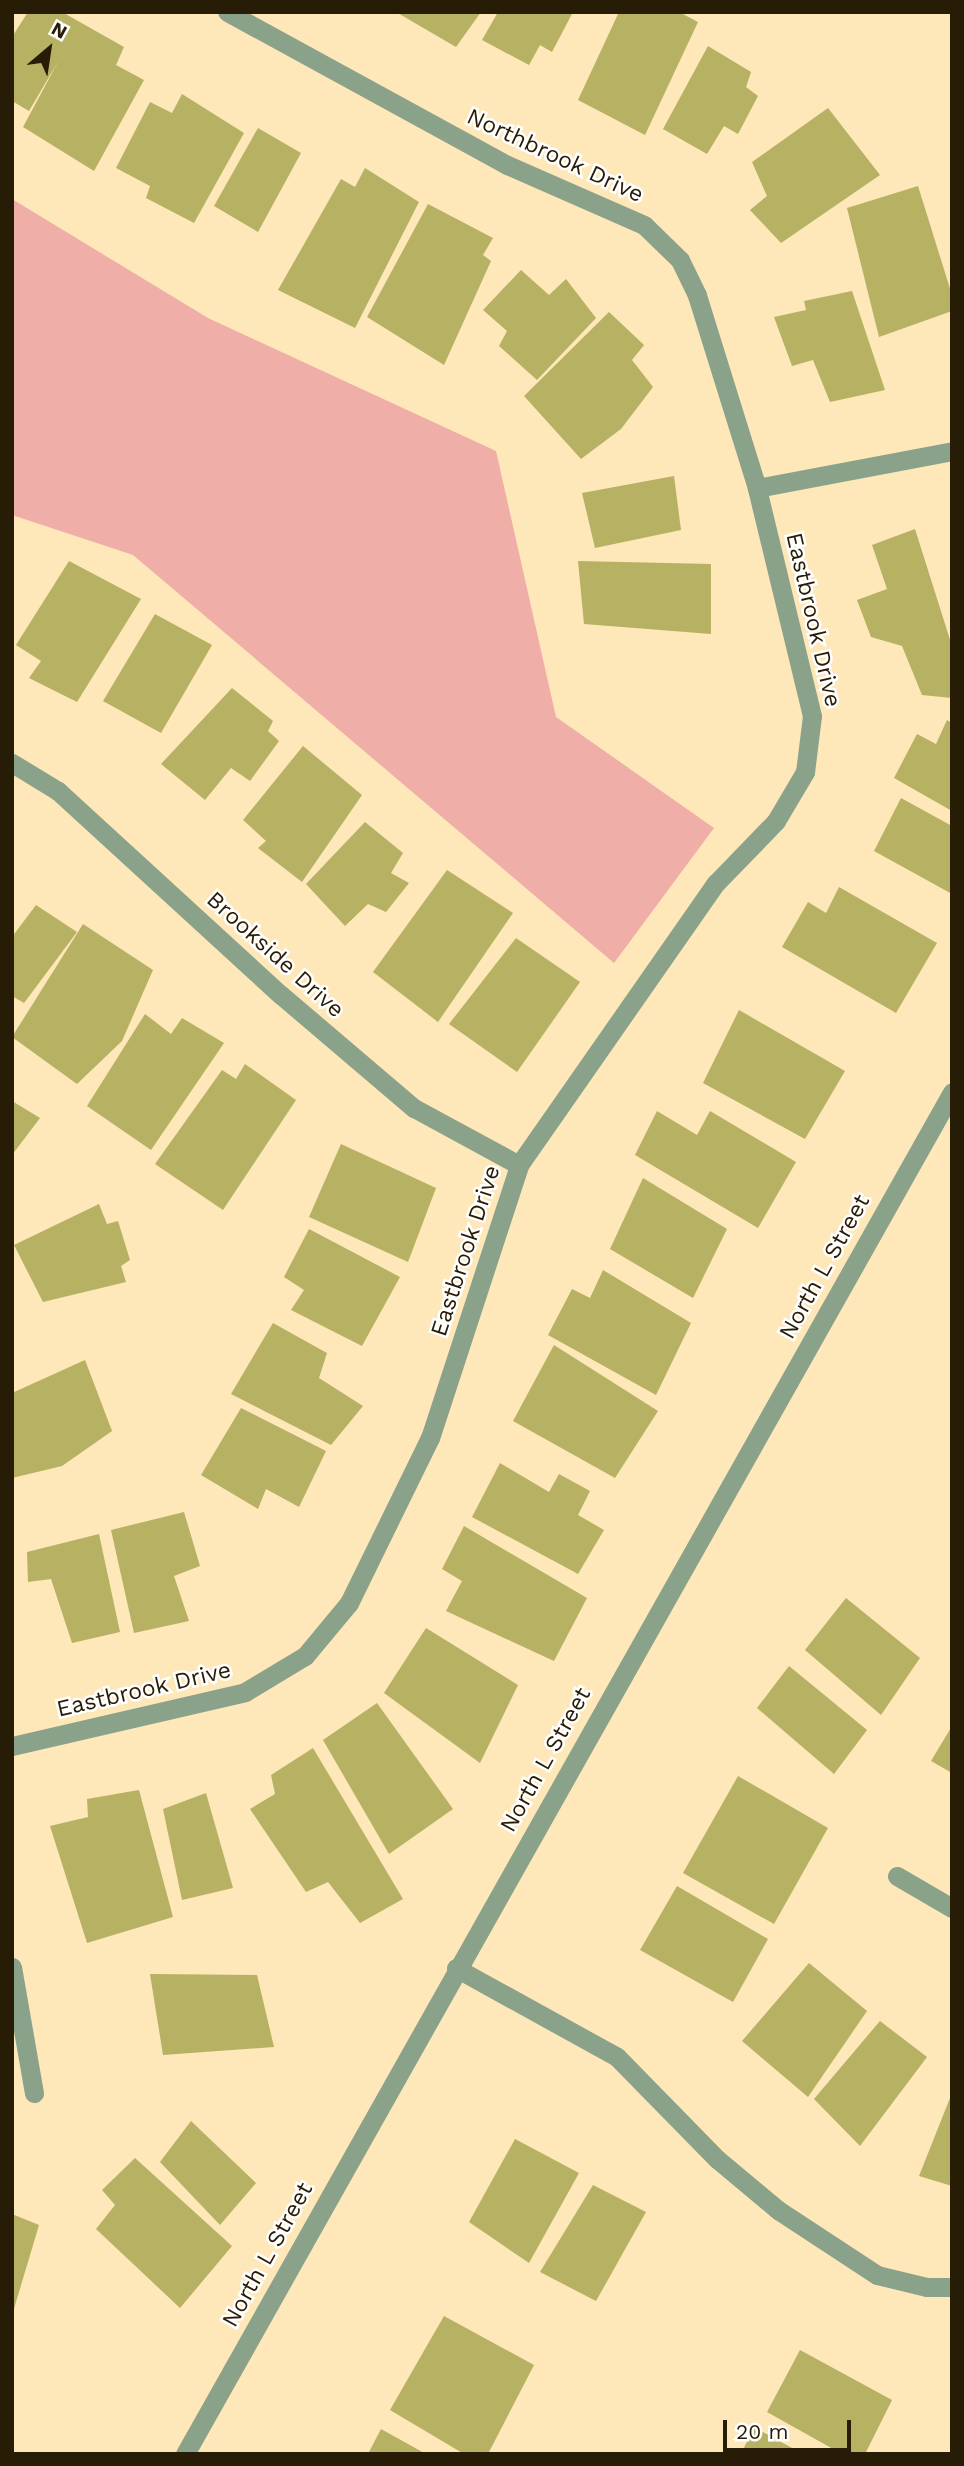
<!DOCTYPE html>
<style>
body{margin:0}
#map{position:relative;width:964px;height:2466px;overflow:hidden;background:#fee7b8;font-family:"Work Sans",sans-serif}
div>[style]{position:absolute}
.green>*{inset:0;background:#f0aea9}
.building>*{inset:0;background:#b7b163}
.minor>*{height:19px;margin:-9.5px;padding:0 9.5px;transform-origin:9.5px;border-radius:9.5px;background:#8aa289}
span{translate:-50% -50%;white-space:nowrap;text-align:center;line-height:1.15;-webkit-text-stroke:5px #fff;paint-order:stroke}
.street-label{font-size:23px;color:#271c05}
.frame{position:absolute;inset:0;border:14px solid #271c05;pointer-events:none}
.north{position:absolute;left:14px;top:14px;width:70px;height:70px;-webkit-text-stroke:5px #fff;paint-order:stroke;rotate:29deg;font-size:19px;font-weight:700;line-height:28px;text-align:center;color:#271c05}
.north::after{content:'';display:block;margin:auto;width:24px;height:32px;background:#271c05;clip-path:polygon(50% 0,100% 100%,50% 72%,0 100%)}
.scale{position:absolute;left:723px;top:2420px;width:128px;height:32px;box-sizing:border-box;border:4px solid #271c05;border-top:0;padding-left:9px;font-size:21px;line-height:24px;white-space:nowrap;color:#271c05;-webkit-text-stroke:5px #fff;paint-order:stroke}
</style>
<div id="map">
<div class="green">
<i style="clip-path:polygon(12px 199px,208px 318px,496px 451px,556px 717px,714px 828px,614px 963px,133px 555px,12px 515px)"></i>
</div>
<div class="building">
<i style="clip-path:polygon(28px 12px,62px 12px,124px 47px,116px 65px,144px 80px,94px 171px,23px 127px,59px 60px,29px 111px,12px 101px,12px 37px)"></i>
<i style="clip-path:polygon(396px 12px,481px 12px,456px 47px)"></i>
<i style="clip-path:polygon(498px 12px,573px 12px,552px 52px,540px 45px,529px 65px,482px 40px)"></i>
<i style="clip-path:polygon(619px 12px,679px 12px,698px 22px,645px 135px,578px 100px)"></i>
<i style="clip-path:polygon(708px 46px,751px 72px,746px 87px,758px 96px,738px 134px,724px 126px,707px 154px,663px 129px)"></i>
<i style="clip-path:polygon(182px 94px,244px 133px,194px 223px,146px 198px,150px 186px,116px 168px,150px 102px,172px 113px)"></i>
<i style="clip-path:polygon(828px 108px,880px 175px,781px 243px,750px 210px,767px 196px,752px 162px)"></i>
<i style="clip-path:polygon(258px 128px,301px 153px,258px 232px,214px 206px)"></i>
<i style="clip-path:polygon(365px 168px,419px 202px,355px 328px,278px 290px,341px 179px,355px 187px)"></i>
<i style="clip-path:polygon(918px 186px,952px 295px,952px 311px,879px 337px,847px 208px)"></i>
<i style="clip-path:polygon(428px 204px,493px 238px,483px 255px,491px 261px,444px 365px,367px 317px)"></i>
<i style="clip-path:polygon(521px 270px,549px 295px,566px 279px,596px 318px,537px 380px,499px 346px,507px 331px,483px 310px)"></i>
<i style="clip-path:polygon(852px 291px,885px 390px,830px 402px,813px 360px,792px 366px,774px 317px,806px 310px,804px 301px)"></i>
<i style="clip-path:polygon(609px 312px,644px 345px,632px 360px,653px 387px,621px 429px,581px 459px,524px 396px)"></i>
<i style="clip-path:polygon(674px 476px,681px 530px,595px 548px,582px 493px)"></i>
<i style="clip-path:polygon(915px 529px,952px 646px,952px 698px,922px 695px,902px 646px,871px 637px,857px 600px,887px 589px,872px 545px)"></i>
<i style="clip-path:polygon(69px 561px,141px 599px,77px 702px,29px 678px,41px 661px,16px 645px)"></i>
<i style="clip-path:polygon(578px 561px,711px 564px,711px 634px,584px 624px)"></i>
<i style="clip-path:polygon(155px 614px,212px 645px,161px 733px,103px 701px)"></i>
<i style="clip-path:polygon(232px 688px,273px 721px,268px 731px,279px 741px,250px 781px,231px 768px,205px 800px,161px 764px)"></i>
<i style="clip-path:polygon(947px 720px,952px 723px,952px 811px,894px 778px,917px 734px,936px 744px)"></i>
<i style="clip-path:polygon(303px 746px,362px 795px,302px 882px,258px 848px,266px 841px,243px 820px)"></i>
<i style="clip-path:polygon(901px 798px,952px 826px,952px 894px,874px 851px)"></i>
<i style="clip-path:polygon(365px 822px,403px 853px,391px 873px,409px 883px,386px 912px,368px 904px,345px 926px,306px 884px)"></i>
<i style="clip-path:polygon(447px 870px,513px 913px,438px 1022px,373px 972px)"></i>
<i style="clip-path:polygon(839px 887px,937px 943px,896px 1013px,782px 947px,808px 902px,826px 913px)"></i>
<i style="clip-path:polygon(36px 905px,77px 932px,24px 1003px,12px 996px,12px 937px)"></i>
<i style="clip-path:polygon(83px 924px,153px 970px,122px 1041px,77px 1084px,12px 1037px)"></i>
<i style="clip-path:polygon(516px 938px,580px 982px,517px 1072px,449px 1024px)"></i>
<i style="clip-path:polygon(739px 1010px,845px 1071px,805px 1139px,703px 1083px)"></i>
<i style="clip-path:polygon(145px 1014px,171px 1034px,182px 1018px,224px 1043px,151px 1150px,87px 1106px)"></i>
<i style="clip-path:polygon(245px 1064px,296px 1100px,223px 1210px,155px 1164px,222px 1070px,236px 1079px)"></i>
<i style="clip-path:polygon(12px 1101px,40px 1118px,12px 1155px)"></i>
<i style="clip-path:polygon(657px 1111px,697px 1135px,710px 1111px,796px 1162px,758px 1228px,635px 1155px)"></i>
<i style="clip-path:polygon(341px 1144px,436px 1188px,408px 1262px,309px 1217px)"></i>
<i style="clip-path:polygon(643px 1178px,727px 1229px,693px 1298px,610px 1249px)"></i>
<i style="clip-path:polygon(99px 1204px,107px 1224px,118px 1221px,130px 1260px,121px 1266px,126px 1282px,43px 1302px,14px 1245px)"></i>
<i style="clip-path:polygon(309px 1229px,400px 1277px,362px 1346px,291px 1310px,304px 1290px,284px 1277px)"></i>
<i style="clip-path:polygon(603px 1270px,691px 1323px,656px 1395px,548px 1335px,572px 1289px,590px 1298px)"></i>
<i style="clip-path:polygon(273px 1323px,327px 1353px,319px 1378px,363px 1406px,331px 1445px,231px 1394px)"></i>
<i style="clip-path:polygon(554px 1345px,658px 1411px,615px 1478px,513px 1421px)"></i>
<i style="clip-path:polygon(85px 1360px,112px 1431px,62px 1466px,12px 1478px,12px 1393px)"></i>
<i style="clip-path:polygon(241px 1408px,326px 1451px,299px 1507px,266px 1489px,258px 1509px,201px 1475px)"></i>
<i style="clip-path:polygon(500px 1463px,549px 1492px,559px 1474px,590px 1491px,578px 1515px,604px 1530px,578px 1574px,472px 1517px)"></i>
<i style="clip-path:polygon(184px 1512px,200px 1566px,174px 1576px,189px 1621px,134px 1633px,111px 1530px)"></i>
<i style="clip-path:polygon(464px 1526px,587px 1598px,554px 1661px,446px 1611px,462px 1581px,442px 1569px)"></i>
<i style="clip-path:polygon(99px 1534px,120px 1632px,72px 1643px,51px 1579px,28px 1582px,27px 1552px)"></i>
<i style="clip-path:polygon(846px 1598px,920px 1658px,881px 1715px,805px 1650px)"></i>
<i style="clip-path:polygon(426px 1628px,518px 1685px,480px 1763px,384px 1693px)"></i>
<i style="clip-path:polygon(789px 1666px,867px 1730px,834px 1774px,757px 1708px)"></i>
<i style="clip-path:polygon(377px 1703px,453px 1809px,389px 1854px,323px 1740px)"></i>
<i style="clip-path:polygon(952px 1726px,952px 1773px,931px 1761px)"></i>
<i style="clip-path:polygon(313px 1748px,403px 1899px,360px 1923px,328px 1882px,306px 1892px,250px 1809px,275px 1794px,271px 1775px)"></i>
<i style="clip-path:polygon(738px 1776px,828px 1828px,774px 1924px,683px 1873px)"></i>
<i style="clip-path:polygon(139px 1790px,173px 1917px,87px 1943px,50px 1826px,88px 1817px,87px 1799px)"></i>
<i style="clip-path:polygon(206px 1793px,233px 1888px,182px 1900px,163px 1809px)"></i>
<i style="clip-path:polygon(677px 1886px,768px 1939px,733px 2002px,640px 1950px)"></i>
<i style="clip-path:polygon(809px 1963px,867px 2011px,808px 2097px,742px 2041px)"></i>
<i style="clip-path:polygon(150px 1974px,257px 1975px,274px 2047px,163px 2055px)"></i>
<i style="clip-path:polygon(880px 2021px,927px 2057px,860px 2146px,814px 2099px)"></i>
<i style="clip-path:polygon(952px 2093px,952px 2186px,919px 2176px)"></i>
<i style="clip-path:polygon(191px 2121px,256px 2183px,220px 2225px,160px 2162px)"></i>
<i style="clip-path:polygon(515px 2139px,579px 2173px,529px 2263px,469px 2222px)"></i>
<i style="clip-path:polygon(135px 2158px,232px 2246px,180px 2308px,96px 2229px,115px 2205px,102px 2190px)"></i>
<i style="clip-path:polygon(593px 2185px,646px 2212px,596px 2301px,540px 2272px)"></i>
<i style="clip-path:polygon(12px 2214px,39px 2225px,13px 2312px,12px 2311px)"></i>
<i style="clip-path:polygon(444px 2316px,534px 2365px,488px 2454px,464px 2454px,390px 2410px)"></i>
<i style="clip-path:polygon(800px 2350px,892px 2400px,865px 2454px,842px 2454px,767px 2412px)"></i>
<i style="clip-path:polygon(754px 2427px,803px 2454px,741px 2454px)"></i>
<i style="clip-path:polygon(381px 2429px,426px 2454px,368px 2454px)"></i>
</div>
<div class="minor">
<i style="left:757px;top:488px;width:198px;rotate:-10.7deg"></i>
<i style="left:12px;top:763px;width:54px;rotate:31.3deg"></i>
<i style="left:58px;top:791px;width:302px;rotate:42.5deg"></i>
<i style="left:281px;top:995px;width:175px;rotate:40.4deg"></i>
<i style="left:414px;top:1108px;width:119px;rotate:28.5deg"></i>
<i style="left:12px;top:1746px;width:239px;rotate:-13deg"></i>
<i style="left:245px;top:1692px;width:70px;rotate:-31deg"></i>
<i style="left:305px;top:1656px;width:69px;rotate:-50.3deg"></i>
<i style="left:349px;top:1603px;width:184px;rotate:-63.9deg"></i>
<i style="left:430px;top:1438px;width:287px;rotate:-71.9deg"></i>
<i style="left:519px;top:1165px;width:344px;rotate:-55.1deg"></i>
<i style="left:716px;top:883px;width:86px;rotate:-45.9deg"></i>
<i style="left:776px;top:821px;width:57px;rotate:-59.4deg"></i>
<i style="left:805px;top:772px;width:56px;rotate:-82.9deg"></i>
<i style="left:812px;top:716px;width:235px;rotate:-103.6deg"></i>
<i style="left:757px;top:488px;width:202px;rotate:-107.3deg"></i>
<i style="left:697px;top:295px;width:39px;rotate:-116deg"></i>
<i style="left:680px;top:260px;width:50px;rotate:-135.8deg"></i>
<i style="left:644px;top:225px;width:150px;rotate:-156.3deg"></i>
<i style="left:507px;top:165px;width:319px;rotate:-151.3deg"></i>
<i style="left:897px;top:1876px;width:64px;rotate:30.2deg"></i>
<i style="left:12px;top:1967px;width:128px;rotate:80.1deg"></i>
<i style="left:456px;top:1968px;width:184px;rotate:28.9deg"></i>
<i style="left:617px;top:2057px;width:143px;rotate:45.6deg"></i>
<i style="left:717px;top:2159px;width:80px;rotate:39.9deg"></i>
<i style="left:778px;top:2210px;width:118px;rotate:33.3deg"></i>
<i style="left:877px;top:2275px;width:51px;rotate:13.5deg"></i>
<i style="left:927px;top:2287px;width:25px"></i>
<i style="left:185px;top:2454px;width:1563px;rotate:-60.61deg"></i>
</div>
<div class="street-label">
<span style="left:555px;top:156px;rotate:25deg">Northbrook Drive</span>
<span style="left:813px;top:620px;rotate:77deg">Eastbrook Drive</span>
<span style="left:275px;top:955px;rotate:42deg">Brookside Drive</span>
<span style="left:466px;top:1251px;rotate:-72deg">Eastbrook Drive</span>
<span style="left:825px;top:1267px;rotate:-61deg">North L Street</span>
<span style="left:144px;top:1690px;rotate:-13deg">Eastbrook Drive</span>
<span style="left:546px;top:1760px;rotate:-61deg">North L Street</span>
<span style="left:268px;top:2255px;rotate:-61deg">North L Street</span>
</div>
<div class="frame"></div>
<div class="north">N</div>
<div class="scale">20 m</div>
</div>
